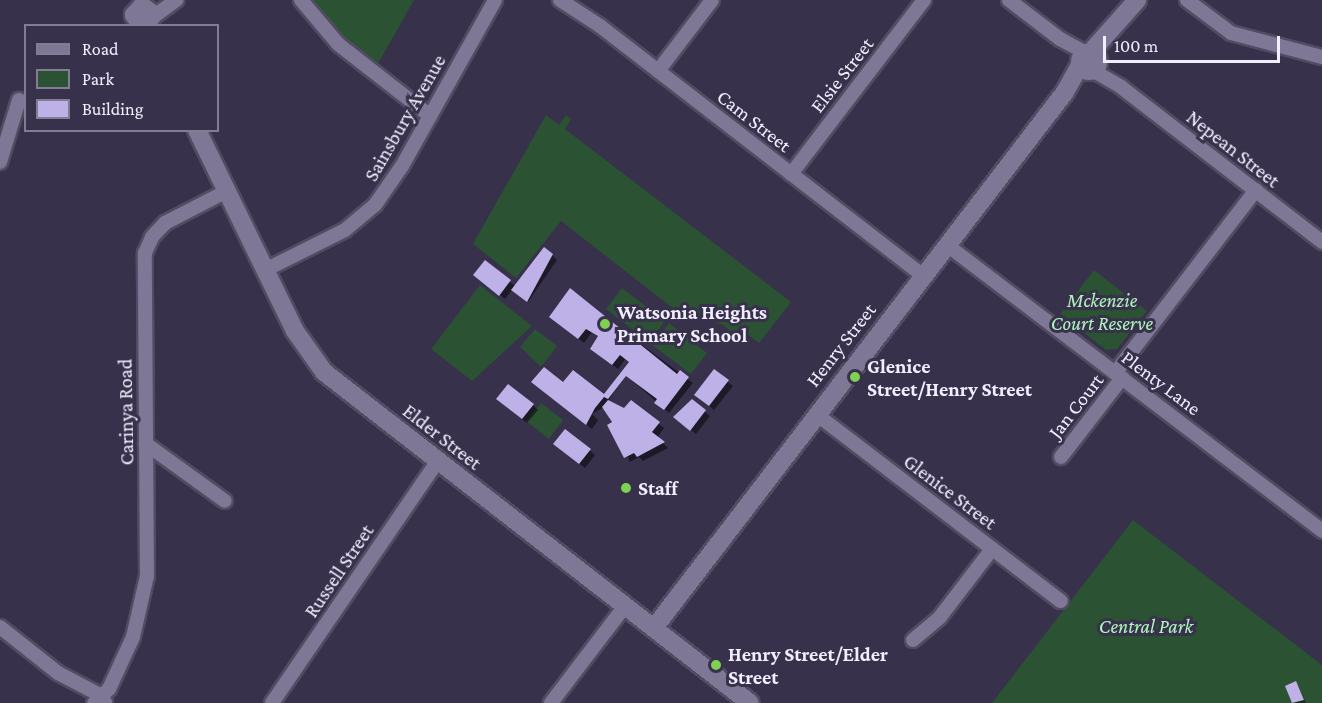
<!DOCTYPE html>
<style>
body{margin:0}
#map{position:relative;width:1322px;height:703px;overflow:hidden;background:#38314b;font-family:"Crimson Pro",serif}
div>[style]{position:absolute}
.green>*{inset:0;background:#2a5233}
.shadow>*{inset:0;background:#0007}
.building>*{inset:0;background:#beb1e7}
.roads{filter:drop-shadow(2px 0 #524c62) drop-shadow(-2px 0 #524c62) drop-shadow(0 2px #524c62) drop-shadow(0 -2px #524c62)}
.street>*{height:14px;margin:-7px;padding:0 7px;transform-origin:7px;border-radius:7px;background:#7e7795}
.secondary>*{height:18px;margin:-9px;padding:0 9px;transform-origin:9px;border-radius:9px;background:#7e7795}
.secondary>.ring{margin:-9px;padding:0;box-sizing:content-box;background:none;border:18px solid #7e7795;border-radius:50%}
.dots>*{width:16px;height:16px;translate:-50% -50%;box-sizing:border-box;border:3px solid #38314b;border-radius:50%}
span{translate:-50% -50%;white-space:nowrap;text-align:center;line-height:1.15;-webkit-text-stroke:6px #38314b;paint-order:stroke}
.street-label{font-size:20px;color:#f2eeff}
.park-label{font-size:20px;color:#aff6bc;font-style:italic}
.poi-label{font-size:20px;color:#f2eeff;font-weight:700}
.left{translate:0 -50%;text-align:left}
.legend{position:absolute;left:24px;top:24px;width:195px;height:108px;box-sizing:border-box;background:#38314b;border:2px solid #827d93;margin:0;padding:8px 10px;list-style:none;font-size:18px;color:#f2eeff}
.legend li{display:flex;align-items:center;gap:12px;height:30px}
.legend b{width:30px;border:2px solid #827d93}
.scale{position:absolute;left:1103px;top:36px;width:177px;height:27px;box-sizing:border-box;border:3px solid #f2eeff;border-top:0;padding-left:8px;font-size:18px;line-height:21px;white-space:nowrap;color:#f2eeff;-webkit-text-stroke:4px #38314b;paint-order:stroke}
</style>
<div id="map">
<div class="green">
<i style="clip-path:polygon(309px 0,414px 0,376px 67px,341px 38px)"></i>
<i style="clip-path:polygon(546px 115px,559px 125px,566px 115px,571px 119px,565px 129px,791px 302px,759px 343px,747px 334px,739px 331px,735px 335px,723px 325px,674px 309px,561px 221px,516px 278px,473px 244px)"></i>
<i style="clip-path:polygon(1094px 270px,1147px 311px,1117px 349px,1106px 350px,1060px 314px)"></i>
<i style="clip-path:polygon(480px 285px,532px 326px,472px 381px,431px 349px)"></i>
<i style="clip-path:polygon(622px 288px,665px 321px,649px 342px,606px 309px)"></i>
<i style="clip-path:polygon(669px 323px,707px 353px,691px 374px,652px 345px)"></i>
<i style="clip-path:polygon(535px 329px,557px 346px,541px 367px,520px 347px)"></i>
<i style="clip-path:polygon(541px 403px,563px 420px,549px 439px,526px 421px)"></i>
<i style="clip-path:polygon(1133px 520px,1322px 665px,1322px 703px,992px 703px)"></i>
</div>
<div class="shadow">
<i style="clip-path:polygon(552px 255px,557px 260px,528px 302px,512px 290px,505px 299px,480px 280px,485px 262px,515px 286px)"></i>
<i style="clip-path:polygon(570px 291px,693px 383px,669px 413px,626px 375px,608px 401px,623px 411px,631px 402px,664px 428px,657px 438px,668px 448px,643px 461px,639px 457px,630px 462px,604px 407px,592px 414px,598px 420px,592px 429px,538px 387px,573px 398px,604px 396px,631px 362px,626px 358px,618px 369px,597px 353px,600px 338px,592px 332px,584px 343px,555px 321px)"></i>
<i style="clip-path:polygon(714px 371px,733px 386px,714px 410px,701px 399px)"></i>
<i style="clip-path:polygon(692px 401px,710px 416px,696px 434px,675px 417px)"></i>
<i style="clip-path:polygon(503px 404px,533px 405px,538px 410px,527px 423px)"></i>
<i style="clip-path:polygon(566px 431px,595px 455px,585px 468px,560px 449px)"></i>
<i style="clip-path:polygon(1295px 683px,1298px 686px,1306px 703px,1293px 703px,1286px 687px)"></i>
</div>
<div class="building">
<i style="clip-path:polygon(544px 247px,553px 254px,527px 302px,511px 290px)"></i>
<i style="clip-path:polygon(485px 260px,511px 280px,499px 296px,473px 275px)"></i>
<i style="clip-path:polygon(570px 288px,677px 374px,680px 370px,689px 377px,664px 410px,654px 403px,657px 399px,626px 376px,608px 399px,604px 397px,595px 408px,586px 425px,531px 382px,544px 367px,563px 382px,573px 370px,604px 394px,629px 362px,620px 355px,612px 365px,590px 349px,598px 336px,586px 329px,578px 339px,549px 317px)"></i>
<i style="clip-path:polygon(714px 369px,729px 380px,709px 406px,694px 395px)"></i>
<i style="clip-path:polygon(508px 384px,534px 404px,522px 419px,496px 399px)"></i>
<i style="clip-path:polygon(692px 399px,706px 410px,690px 431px,673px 417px)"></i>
<i style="clip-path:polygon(608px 400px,624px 408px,631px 400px,660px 422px,652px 432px,665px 442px,637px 457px,634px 453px,624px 458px,607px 425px,612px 422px,602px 407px)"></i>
<i style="clip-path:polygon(565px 429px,591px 449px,579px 464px,553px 444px)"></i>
<i style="clip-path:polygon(1296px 681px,1304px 700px,1292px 703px,1285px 686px)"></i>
</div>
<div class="roads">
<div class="street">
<i style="left:301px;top:0;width:57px;rotate:49.9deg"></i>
<i style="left:338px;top:44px;width:117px;rotate:38deg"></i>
<i style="left:560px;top:0;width:48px;rotate:33deg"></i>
<i style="left:600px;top:26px;width:408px;rotate:37.7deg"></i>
<i style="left:1009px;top:0;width:64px;rotate:37.4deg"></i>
<i style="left:1060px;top:39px;width:30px;rotate:28deg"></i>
<i style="left:1187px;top:0;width:55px;rotate:36.9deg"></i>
<i style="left:1231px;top:33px;width:94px;rotate:14.8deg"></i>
<i style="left:153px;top:17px;width:29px;rotate:-36deg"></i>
<i style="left:1092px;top:70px;width:34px;rotate:30deg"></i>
<i style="left:1121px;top:87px;width:254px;rotate:37.6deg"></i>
<i style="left:658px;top:71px;width:89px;rotate:-52.7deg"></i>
<i style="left:0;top:162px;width:65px;rotate:-73deg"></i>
<i style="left:791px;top:174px;width:219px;rotate:-52.6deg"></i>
<i style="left:947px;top:245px;width:472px;rotate:37.3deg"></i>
<i style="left:265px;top:270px;width:89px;rotate:-26.6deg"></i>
<i style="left:345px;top:230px;width:39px;rotate:-40deg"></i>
<i style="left:375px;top:205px;width:47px;rotate:-55.3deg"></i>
<i style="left:402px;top:166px;width:190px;rotate:-60.7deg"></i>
<i style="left:1115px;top:373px;width:231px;rotate:-52.4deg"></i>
<i style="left:816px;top:414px;width:308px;rotate:37.4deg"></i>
<i style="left:146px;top:444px;width:97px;rotate:35.8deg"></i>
<i style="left:1061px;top:457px;width:100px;rotate:-52.3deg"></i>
<i style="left:0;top:627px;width:74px;rotate:38.4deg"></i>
<i style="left:58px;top:673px;width:45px;rotate:27.7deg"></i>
<i style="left:98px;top:694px;width:11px;rotate:49deg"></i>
<i style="left:913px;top:640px;width:35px;rotate:-40deg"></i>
<i style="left:940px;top:617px;width:86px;rotate:-52.6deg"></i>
<i style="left:94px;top:703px;width:21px;rotate:-43deg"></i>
<i style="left:109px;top:689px;width:57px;rotate:-65.2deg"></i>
<i style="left:133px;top:637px;width:63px;rotate:-77.1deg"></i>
<i style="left:147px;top:576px;width:323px;rotate:-90.4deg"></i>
<i style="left:145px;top:253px;width:17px;rotate:-66deg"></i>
<i style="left:152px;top:237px;width:19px;rotate:-47deg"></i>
<i style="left:165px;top:223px;width:70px;rotate:-27.3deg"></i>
<i style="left:272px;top:703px;width:292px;rotate:-55.6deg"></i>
<i style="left:551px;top:703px;width:122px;rotate:-52.7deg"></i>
</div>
<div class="secondary">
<i style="left:142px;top:26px;width:14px;rotate:-126deg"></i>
<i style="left:134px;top:15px;width:12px;rotate:-48deg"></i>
<i style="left:142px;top:6px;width:14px;rotate:36deg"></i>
<i style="left:153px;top:14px;width:14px;rotate:120deg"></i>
<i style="left:1090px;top:53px;width:71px;rotate:-48.4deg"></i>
<i class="ring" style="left:1080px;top:53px;width:0;height:0"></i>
<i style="left:197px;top:130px;width:224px;rotate:64deg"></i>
<i style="left:295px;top:331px;width:50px;rotate:54.7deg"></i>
<i style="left:324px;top:372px;width:539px;rotate:37.85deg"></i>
<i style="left:654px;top:628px;width:675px;rotate:-52.52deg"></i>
<i style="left:1065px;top:92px;width:31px;rotate:-61deg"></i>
</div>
</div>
<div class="dots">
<i style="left:605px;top:324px;background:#80d052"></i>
<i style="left:855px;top:377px;background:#80d052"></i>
<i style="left:626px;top:488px;background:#80d052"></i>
<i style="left:716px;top:665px;background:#80d052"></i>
</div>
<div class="street-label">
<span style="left:842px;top:75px;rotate:-52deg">Elsie Street</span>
<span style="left:405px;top:118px;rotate:-60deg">Sainsbury Avenue</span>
<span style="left:754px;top:121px;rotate:38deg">Cam Street</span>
<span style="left:1233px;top:149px;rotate:38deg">Nepean Street</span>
<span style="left:841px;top:345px;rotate:-52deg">Henry Street</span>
<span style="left:1161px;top:383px;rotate:37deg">Plenty Lane</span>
<span style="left:1076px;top:406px;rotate:-52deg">Jan Court</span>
<span style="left:126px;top:412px;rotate:-91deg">Carinya Road</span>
<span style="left:442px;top:437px;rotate:38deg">Elder Street</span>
<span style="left:950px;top:492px;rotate:37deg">Glenice Street</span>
<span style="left:339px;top:571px;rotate:-56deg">Russell Street</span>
</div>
<div class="park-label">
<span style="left:1102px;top:312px">Mckenzie<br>Court Reserve</span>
<span style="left:1146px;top:626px">Central Park</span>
</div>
<div class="poi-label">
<span class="left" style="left:617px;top:324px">Watsonia Heights<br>Primary School</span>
<span class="left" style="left:867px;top:378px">Glenice<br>Street/Henry Street</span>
<span class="left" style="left:638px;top:488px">Staff</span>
<span class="left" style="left:728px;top:666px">Henry Street/Elder<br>Street</span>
</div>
<ul class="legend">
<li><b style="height:8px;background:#7e7795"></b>Road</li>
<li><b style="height:16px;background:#2a5233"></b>Park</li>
<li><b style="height:16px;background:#beb1e7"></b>Building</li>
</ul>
<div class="scale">100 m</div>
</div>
